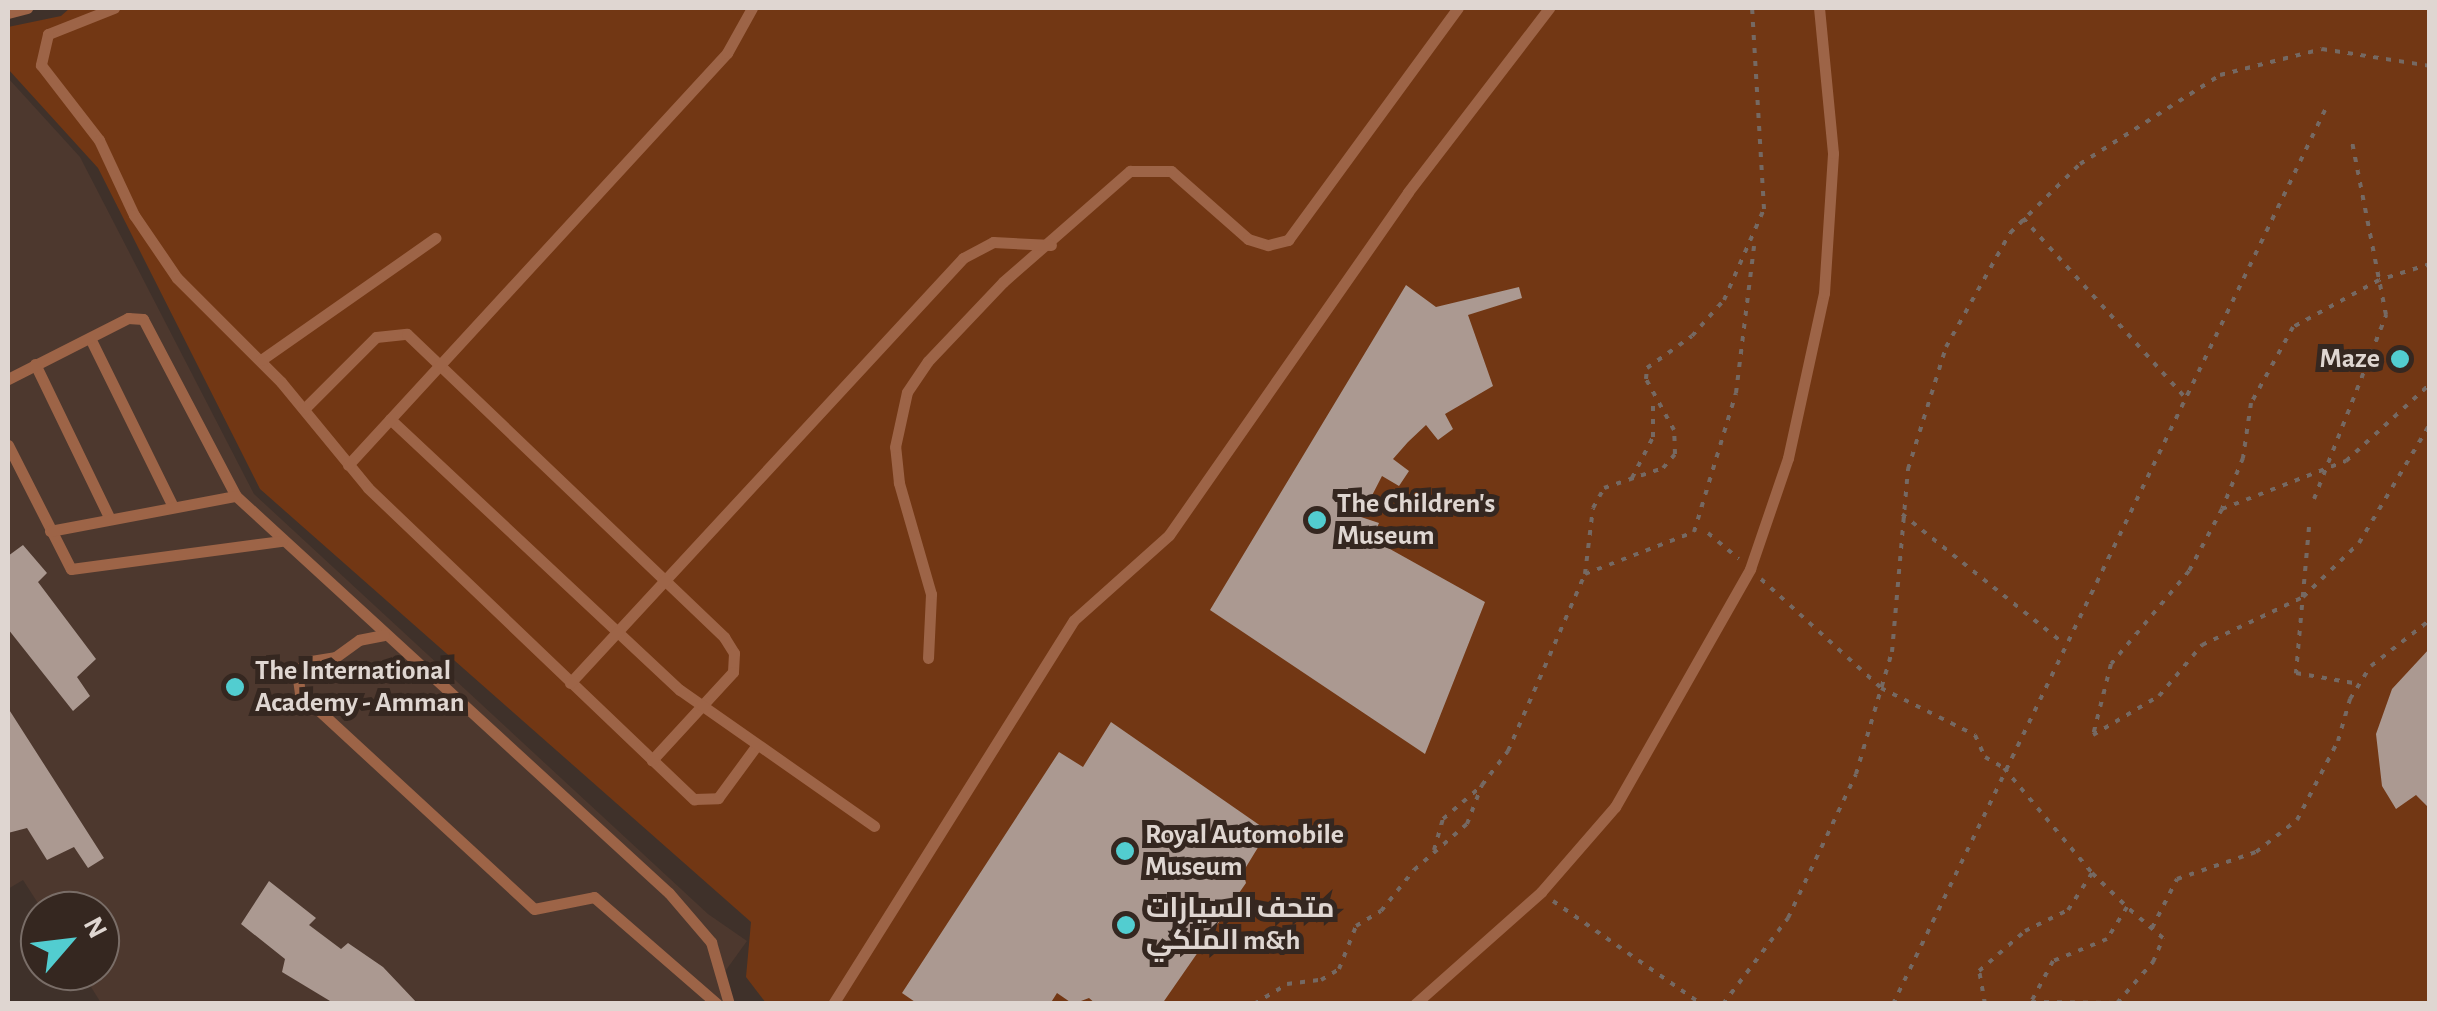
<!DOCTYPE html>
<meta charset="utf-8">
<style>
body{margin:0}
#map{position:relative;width:2437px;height:1011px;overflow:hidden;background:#3f312a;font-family:"Alegreya Sans",Cairo,sans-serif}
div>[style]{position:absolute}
.built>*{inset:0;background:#4d382e}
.green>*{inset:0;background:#723714}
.building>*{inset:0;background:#ab9991}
.path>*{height:4px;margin-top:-2px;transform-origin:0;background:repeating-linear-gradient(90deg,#756963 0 5px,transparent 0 13px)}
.service>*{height:11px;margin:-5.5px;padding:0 5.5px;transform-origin:5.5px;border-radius:5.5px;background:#9d6447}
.dots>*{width:28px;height:28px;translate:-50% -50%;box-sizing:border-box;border:5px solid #352720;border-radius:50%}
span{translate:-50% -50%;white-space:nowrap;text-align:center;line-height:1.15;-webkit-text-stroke:10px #352720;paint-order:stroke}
.poi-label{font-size:28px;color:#dfd6d1;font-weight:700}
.right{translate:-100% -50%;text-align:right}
.left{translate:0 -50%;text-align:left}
.frame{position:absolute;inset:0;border:10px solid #dfd6d1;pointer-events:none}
.north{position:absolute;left:20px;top:891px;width:100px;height:100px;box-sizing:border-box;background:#352720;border:2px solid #796d67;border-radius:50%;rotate:62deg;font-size:28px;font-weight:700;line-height:40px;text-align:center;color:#dfd6d1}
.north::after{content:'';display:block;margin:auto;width:35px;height:45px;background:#52cdd0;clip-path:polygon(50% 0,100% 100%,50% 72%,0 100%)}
</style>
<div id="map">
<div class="built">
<i style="clip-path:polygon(8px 78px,80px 157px,254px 494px,708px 914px,747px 941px,721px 977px,733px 1003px,101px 1003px,81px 971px,100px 971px,100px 911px,43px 911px,23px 880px,8px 889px)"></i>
</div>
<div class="green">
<i style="clip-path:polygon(70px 8px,2429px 8px,2429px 1003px,766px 1003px,746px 977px,751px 922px,260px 489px,98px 168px,8px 69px,8px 27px,61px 16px)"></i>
</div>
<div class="building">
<i style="clip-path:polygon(1406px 285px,1436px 307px,1519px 287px,1522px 298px,1468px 315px,1493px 386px,1445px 414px,1453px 429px,1438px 440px,1426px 425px,1408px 442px,1393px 459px,1409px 471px,1399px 486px,1382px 476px,1361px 517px,1379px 523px,1372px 539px,1485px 602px,1425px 754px,1210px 610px)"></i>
<i style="clip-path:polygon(23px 545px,47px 573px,38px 582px,96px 659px,77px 677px,90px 696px,73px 711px,8px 629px,8px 556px)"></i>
<i style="clip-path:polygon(2430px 648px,2430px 809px,2416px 795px,2396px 809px,2382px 786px,2376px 734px,2392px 689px)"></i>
<i style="clip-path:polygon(8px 708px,104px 858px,88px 868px,74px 847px,47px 860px,27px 828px,8px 833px)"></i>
<i style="clip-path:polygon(1111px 722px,1268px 831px,1243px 872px,1246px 883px,1162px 1004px,1096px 1004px,1089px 998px,1073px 1004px,1057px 993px,1050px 1004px,918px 1004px,902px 993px,1059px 752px,1083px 767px)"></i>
<i style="clip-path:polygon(269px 881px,316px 918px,309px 925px,341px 949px,348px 943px,383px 967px,418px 1004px,335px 1004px,282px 972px,285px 959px,241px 924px)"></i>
</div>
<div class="path">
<i style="left:2023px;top:218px;width:240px;rotate:47.9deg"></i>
<i style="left:2430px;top:264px;width:53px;rotate:162.6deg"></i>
<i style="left:2379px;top:280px;width:98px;rotate:151.3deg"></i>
<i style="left:2293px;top:327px;width:87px;rotate:118.9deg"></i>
<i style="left:2251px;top:403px;width:56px;rotate:98.3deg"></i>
<i style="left:2243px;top:458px;width:55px;rotate:112.4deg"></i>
<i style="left:2222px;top:509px;width:70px;rotate:118deg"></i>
<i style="left:2189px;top:571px;width:121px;rotate:130deg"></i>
<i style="left:2111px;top:664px;width:73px;rotate:104.2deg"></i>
<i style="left:2093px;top:735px;width:77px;rotate:-30.6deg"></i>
<i style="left:2159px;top:696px;width:67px;rotate:-49.9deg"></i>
<i style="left:2202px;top:645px;width:112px;rotate:-25.4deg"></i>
<i style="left:2303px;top:597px;width:78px;rotate:-44deg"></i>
<i style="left:2359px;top:543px;width:139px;rotate:-59.2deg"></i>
<i style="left:1632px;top:478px;width:46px;rotate:-62.9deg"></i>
<i style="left:1653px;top:437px;width:38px;rotate:-90deg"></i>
<i style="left:2314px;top:499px;width:198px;rotate:-68.6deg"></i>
<i style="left:2386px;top:315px;width:177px;rotate:-101.1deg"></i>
<i style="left:2222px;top:509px;width:133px;rotate:-21.2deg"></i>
<i style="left:2346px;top:461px;width:114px;rotate:-42.5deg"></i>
<i style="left:1902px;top:514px;width:208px;rotate:38.7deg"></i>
<i style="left:2309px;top:527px;width:147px;rotate:95.1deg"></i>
<i style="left:2296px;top:673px;width:64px;rotate:9.9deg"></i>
<i style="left:1708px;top:533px;width:40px;rotate:40deg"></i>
<i style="left:1585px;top:574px;width:117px;rotate:-21.1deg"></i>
<i style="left:1694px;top:532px;width:145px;rotate:-73.2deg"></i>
<i style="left:1736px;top:393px;width:148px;rotate:-83deg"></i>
<i style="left:1761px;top:579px;width:162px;rotate:42.2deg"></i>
<i style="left:1881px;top:688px;width:105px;rotate:26.6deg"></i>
<i style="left:1975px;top:735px;width:24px;rotate:66deg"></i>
<i style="left:1985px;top:757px;width:22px;rotate:30deg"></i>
<i style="left:2004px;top:768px;width:137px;rotate:50deg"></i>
<i style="left:1434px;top:850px;width:32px;rotate:-74deg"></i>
<i style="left:1443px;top:819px;width:48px;rotate:-40.7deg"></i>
<i style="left:1553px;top:901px;width:180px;rotate:34.8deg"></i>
<i style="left:2152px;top:928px;width:55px;rotate:-63deg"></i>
<i style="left:2177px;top:879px;width:83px;rotate:-18.9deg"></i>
<i style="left:2256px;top:852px;width:52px;rotate:-38deg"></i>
<i style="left:2297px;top:820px;width:89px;rotate:-62.6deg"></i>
<i style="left:2338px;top:741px;width:44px;rotate:-74.1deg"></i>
<i style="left:2350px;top:699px;width:39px;rotate:-58deg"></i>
<i style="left:2371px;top:666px;width:75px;rotate:-37.9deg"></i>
<i style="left:1254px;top:1004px;width:39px;rotate:-31deg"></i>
<i style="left:1287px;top:984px;width:34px;rotate:-7deg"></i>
<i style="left:1321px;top:980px;width:21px;rotate:-31deg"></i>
<i style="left:1339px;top:969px;width:46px;rotate:-68.4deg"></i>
<i style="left:1356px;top:926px;width:29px;rotate:-31deg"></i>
<i style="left:1381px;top:911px;width:53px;rotate:-51.2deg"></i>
<i style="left:1414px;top:870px;width:70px;rotate:-41deg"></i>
<i style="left:1467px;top:824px;width:42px;rotate:-69deg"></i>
<i style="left:1482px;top:785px;width:43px;rotate:-52.6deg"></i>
<i style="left:1508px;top:751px;width:193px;rotate:-66.5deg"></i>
<i style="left:1585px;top:574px;width:66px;rotate:-83.1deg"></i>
<i style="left:1593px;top:508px;width:23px;rotate:-61deg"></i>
<i style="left:1604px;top:488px;width:62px;rotate:-18.7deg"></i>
<i style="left:1663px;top:468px;width:18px;rotate:-49deg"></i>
<i style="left:1675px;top:454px;width:24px;rotate:-92deg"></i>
<i style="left:1674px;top:430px;width:58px;rotate:-118.8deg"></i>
<i style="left:1646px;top:379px;width:11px;rotate:-85deg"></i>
<i style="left:1647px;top:368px;width:55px;rotate:-35.4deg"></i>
<i style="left:1692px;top:336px;width:48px;rotate:-48.4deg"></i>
<i style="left:1724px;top:300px;width:99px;rotate:-66.3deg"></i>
<i style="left:1764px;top:209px;width:201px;rotate:-93.4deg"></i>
<i style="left:1723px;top:1004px;width:108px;rotate:-52.9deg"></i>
<i style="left:1788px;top:918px;width:159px;rotate:-64.7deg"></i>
<i style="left:1856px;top:774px;width:127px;rotate:-73.6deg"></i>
<i style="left:1892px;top:652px;width:184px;rotate:-85deg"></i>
<i style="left:1908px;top:469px;width:128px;rotate:-72.7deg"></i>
<i style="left:1946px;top:347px;width:131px;rotate:-60.7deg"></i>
<i style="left:2010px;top:233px;width:98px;rotate:-44.6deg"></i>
<i style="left:2080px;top:164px;width:166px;rotate:-32.4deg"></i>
<i style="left:2220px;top:75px;width:105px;rotate:-14.3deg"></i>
<i style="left:2322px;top:49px;width:109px;rotate:8.9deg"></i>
<i style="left:1893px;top:1004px;width:993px;rotate:-64.21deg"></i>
<i style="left:1985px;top:1004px;width:34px;rotate:-100deg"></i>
<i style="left:1979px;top:971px;width:61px;rotate:-41deg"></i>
<i style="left:2025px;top:931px;width:48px;rotate:-26deg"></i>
<i style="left:2068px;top:910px;width:44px;rotate:-57deg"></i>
<i style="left:2092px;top:873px;width:47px;rotate:44.1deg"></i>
<i style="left:2116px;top:1004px;width:1px;rotate:-45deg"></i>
<i style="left:2117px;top:1003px;width:55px;rotate:-48.7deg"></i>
<i style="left:2153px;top:962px;width:26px;rotate:-67deg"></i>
<i style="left:2163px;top:938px;width:48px;rotate:-139.3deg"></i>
<i style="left:2127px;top:907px;width:38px;rotate:122deg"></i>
<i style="left:2107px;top:939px;width:58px;rotate:157.8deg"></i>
<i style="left:2053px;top:961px;width:47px;rotate:118.2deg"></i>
<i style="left:2031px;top:1002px;width:86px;rotate:0.7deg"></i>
</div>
<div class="service">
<i style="left:114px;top:8px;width:71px;rotate:158.5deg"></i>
<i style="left:48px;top:34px;width:32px;rotate:103deg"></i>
<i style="left:41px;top:65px;width:95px;rotate:52.3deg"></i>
<i style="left:99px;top:140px;width:83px;rotate:65deg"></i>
<i style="left:134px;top:215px;width:76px;rotate:55.7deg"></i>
<i style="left:177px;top:278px;width:147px;rotate:45deg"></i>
<i style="left:281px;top:382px;width:137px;rotate:50.6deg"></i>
<i style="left:368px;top:488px;width:451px;rotate:43.7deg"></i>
<i style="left:694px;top:799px;width:24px;rotate:-2deg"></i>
<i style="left:718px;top:798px;width:66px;rotate:-53.7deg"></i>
<i style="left:8px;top:13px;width:20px;rotate:-15deg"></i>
<i style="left:90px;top:338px;width:188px;rotate:63.8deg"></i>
<i style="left:261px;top:360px;width:213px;rotate:-35deg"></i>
<i style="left:35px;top:364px;width:172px;rotate:64.2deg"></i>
<i style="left:8px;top:379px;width:135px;rotate:-26.9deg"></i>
<i style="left:128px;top:318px;width:15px;rotate:4deg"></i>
<i style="left:143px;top:319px;width:200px;rotate:62.3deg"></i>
<i style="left:236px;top:496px;width:587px;rotate:42.52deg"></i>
<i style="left:669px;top:893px;width:65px;rotate:49.4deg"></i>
<i style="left:711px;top:942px;width:65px;rotate:73.8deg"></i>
<i style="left:304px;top:409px;width:102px;rotate:-45deg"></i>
<i style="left:376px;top:337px;width:31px;rotate:-6deg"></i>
<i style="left:407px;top:334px;width:439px;rotate:43.7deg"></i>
<i style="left:724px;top:637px;width:19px;rotate:58deg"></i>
<i style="left:734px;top:653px;width:19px;rotate:93deg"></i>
<i style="left:733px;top:672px;width:120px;rotate:132.6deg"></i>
<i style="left:390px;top:419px;width:397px;rotate:43.1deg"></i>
<i style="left:680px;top:690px;width:237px;rotate:35deg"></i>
<i style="left:8px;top:445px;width:139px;rotate:63.1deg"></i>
<i style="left:71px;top:569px;width:213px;rotate:-7.6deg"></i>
<i style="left:348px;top:465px;width:560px;rotate:-47.39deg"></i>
<i style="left:727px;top:53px;width:51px;rotate:-60.9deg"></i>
<i style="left:50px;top:531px;width:189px;rotate:-10.7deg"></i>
<i style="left:384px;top:635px;width:25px;rotate:169deg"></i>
<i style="left:359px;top:640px;width:29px;rotate:144deg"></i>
<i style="left:336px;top:657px;width:30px;rotate:171deg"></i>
<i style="left:306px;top:662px;width:13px;rotate:132deg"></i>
<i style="left:297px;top:672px;width:21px;rotate:82deg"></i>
<i style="left:300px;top:693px;width:318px;rotate:42.7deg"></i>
<i style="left:534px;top:909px;width:61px;rotate:-11.3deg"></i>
<i style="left:594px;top:897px;width:163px;rotate:41deg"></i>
<i style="left:928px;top:658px;width:64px;rotate:-87.3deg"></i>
<i style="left:931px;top:594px;width:116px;rotate:-106.1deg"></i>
<i style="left:899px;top:483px;width:36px;rotate:-96deg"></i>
<i style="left:895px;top:447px;width:56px;rotate:-77.7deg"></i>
<i style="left:907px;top:392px;width:37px;rotate:-56deg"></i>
<i style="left:928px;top:361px;width:109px;rotate:-46.5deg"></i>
<i style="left:1003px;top:282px;width:169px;rotate:-41.2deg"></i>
<i style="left:1130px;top:171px;width:41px"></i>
<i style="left:1171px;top:171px;width:103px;rotate:41.4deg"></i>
<i style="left:1248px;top:239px;width:21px;rotate:17deg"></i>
<i style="left:1268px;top:245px;width:21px;rotate:-14deg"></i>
<i style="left:1288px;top:240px;width:288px;rotate:-53.8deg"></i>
<i style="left:570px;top:683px;width:579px;rotate:-47.24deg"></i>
<i style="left:963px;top:258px;width:34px;rotate:-28deg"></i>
<i style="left:993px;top:242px;width:58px;rotate:3deg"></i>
<i style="left:833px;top:1004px;width:453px;rotate:-57.9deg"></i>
<i style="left:1074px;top:620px;width:127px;rotate:-41.8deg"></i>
<i style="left:1169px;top:535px;width:418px;rotate:-55.1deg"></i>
<i style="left:1408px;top:192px;width:232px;rotate:-52.5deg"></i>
<i style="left:1415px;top:1004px;width:169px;rotate:-41.6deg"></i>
<i style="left:1541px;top:892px;width:113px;rotate:-49deg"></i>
<i style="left:1615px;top:807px;width:274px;rotate:-60.4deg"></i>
<i style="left:1750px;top:569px;width:117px;rotate:-71.1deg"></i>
<i style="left:1788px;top:458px;width:169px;rotate:-77.7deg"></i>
<i style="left:1824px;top:293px;width:140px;rotate:-86.3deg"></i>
<i style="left:1833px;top:153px;width:146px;rotate:-95.5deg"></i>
</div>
<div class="dots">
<i style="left:2400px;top:359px;background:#52cdd0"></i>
<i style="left:1317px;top:520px;background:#52cdd0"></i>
<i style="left:235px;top:687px;background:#52cdd0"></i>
<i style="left:1125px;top:851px;background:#52cdd0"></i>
<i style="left:1126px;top:925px;background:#52cdd0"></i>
</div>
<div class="poi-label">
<span class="right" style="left:2380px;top:359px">Maze</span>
<span class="left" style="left:1337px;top:520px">The Children's<br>Museum</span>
<span class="left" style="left:255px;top:687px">The International<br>Academy - Amman</span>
<span class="left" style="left:1145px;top:851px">Royal Automobile<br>Museum</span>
<span class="left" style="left:1146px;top:925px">متحف السيارات<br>الملكي m&amp;h</span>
</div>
<div class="frame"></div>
<div class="north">N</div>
</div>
